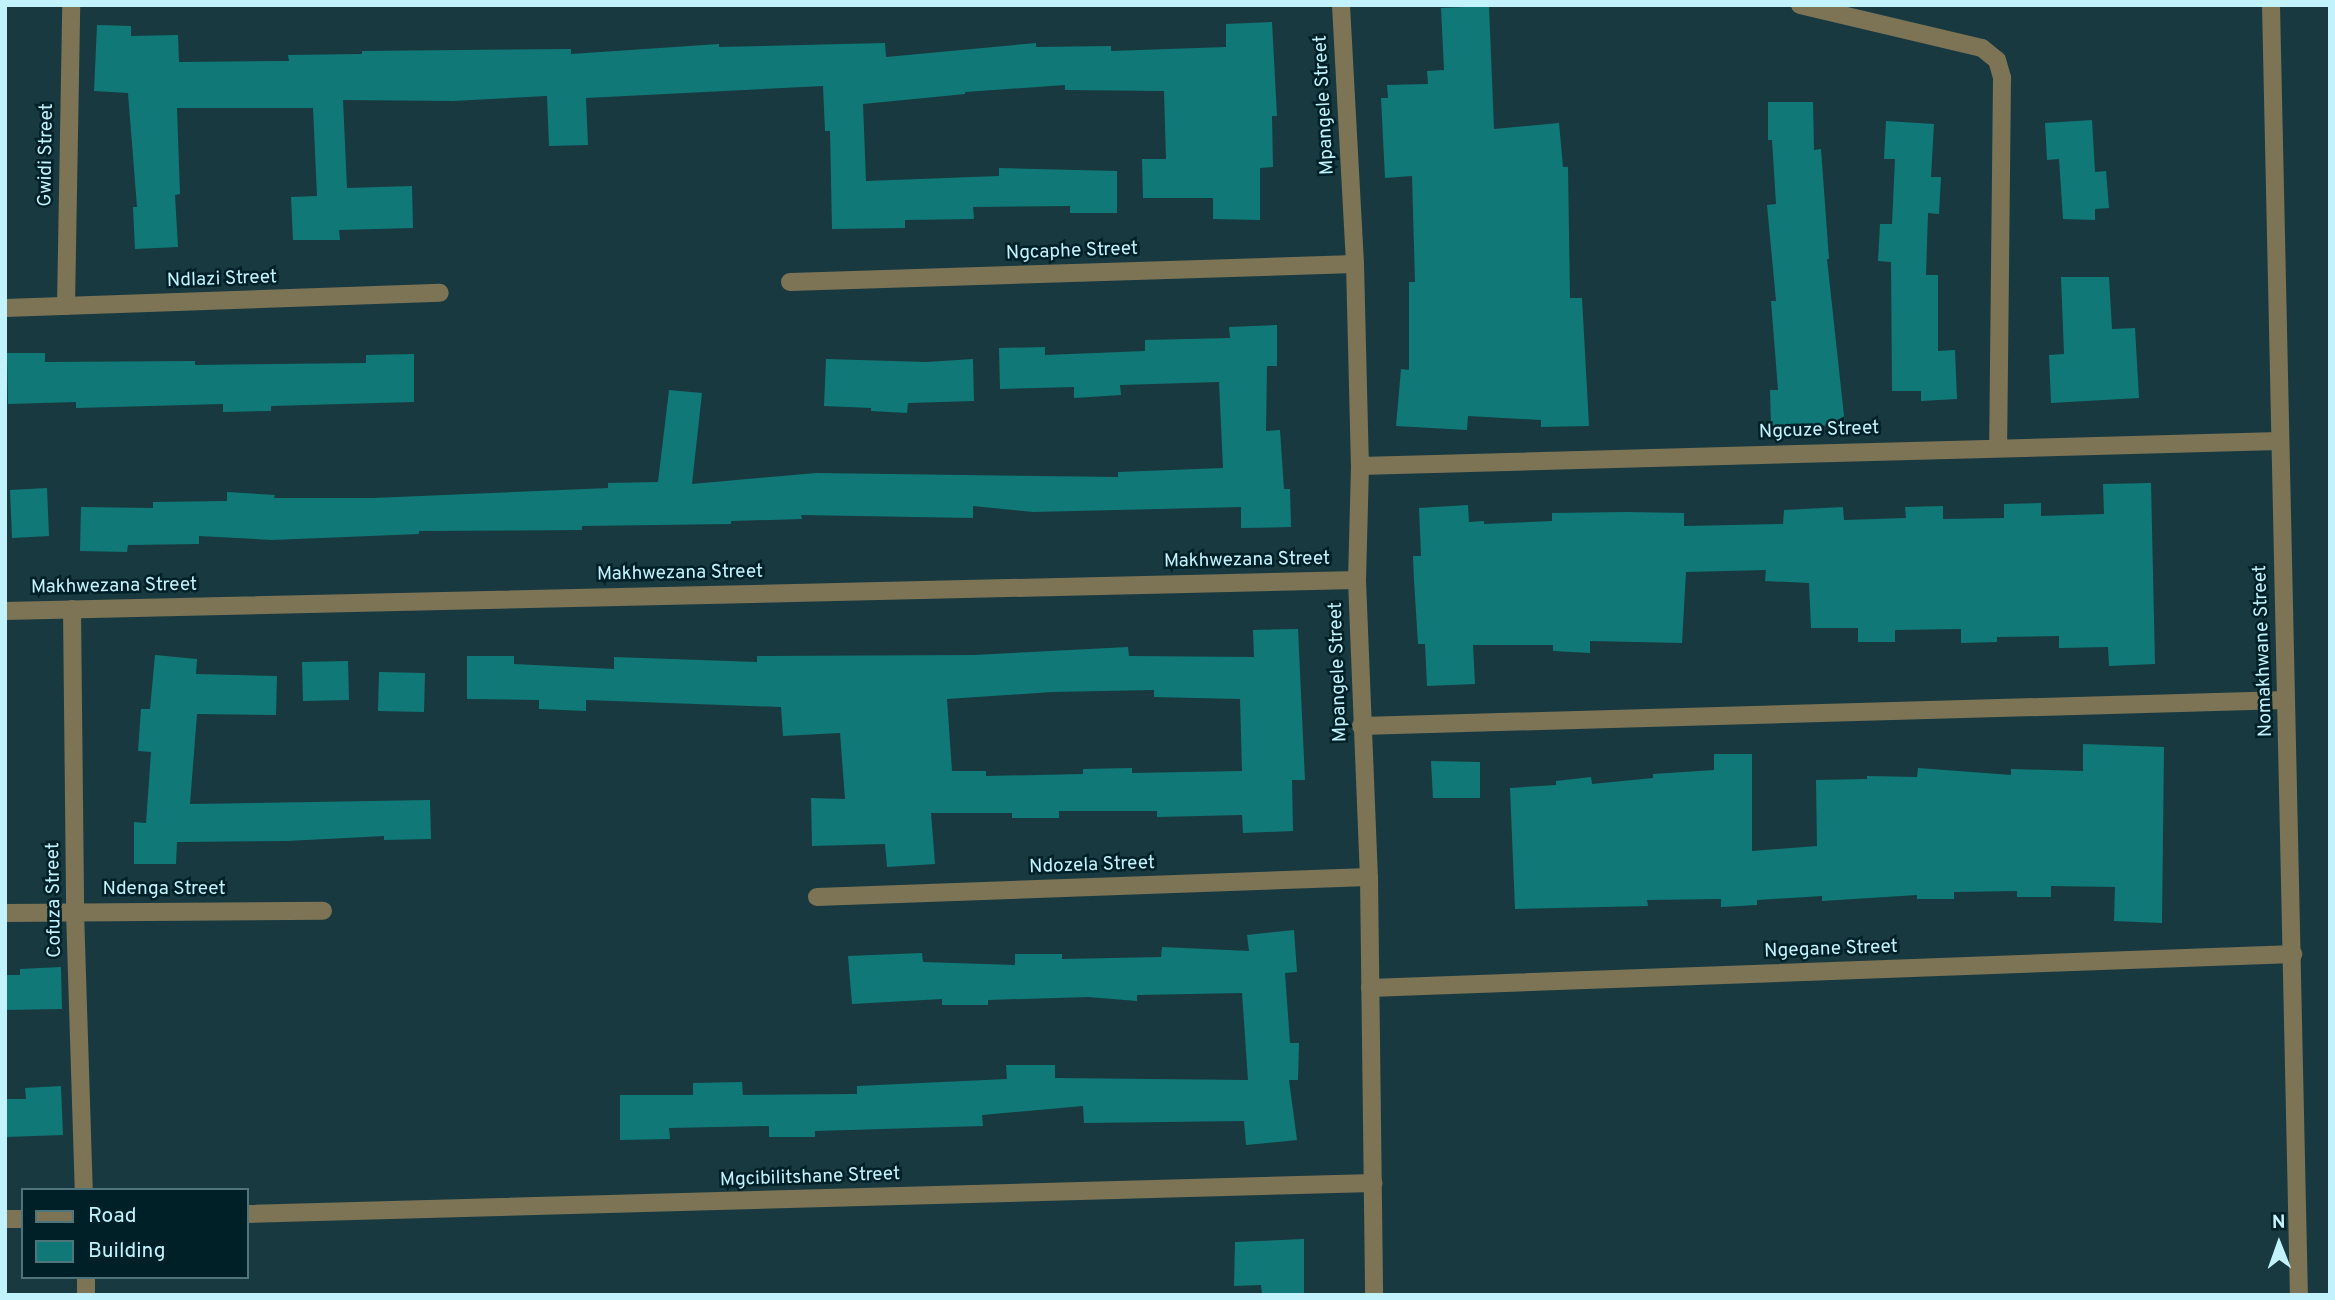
<!DOCTYPE html>
<style>
body{margin:0}
#map{position:relative;width:2335px;height:1300px;overflow:hidden;background:#183940;font-family:Overpass,sans-serif}
div>[style]{position:absolute}
.building>*{inset:0;background:#107977}
.minor>*{height:18px;margin:-9px;padding:0 9px;transform-origin:9px;border-radius:9px;background:#7d7355}
span{translate:-50% -50%;white-space:nowrap;text-align:center;line-height:1.15;-webkit-text-stroke:5px #002027;paint-order:stroke}
.street-label{font-size:19px;color:#c2f2fc}
.frame{position:absolute;inset:0;border:7px solid #c2f2fc;pointer-events:none}
.legend{position:absolute;left:21px;top:1188px;width:228px;height:91px;box-sizing:border-box;background:#002027;border:2px solid #4e747c;margin:0;padding:9px 12px;list-style:none;font-size:21px;color:#c2f2fc}
.legend li{display:flex;align-items:center;gap:14px;height:35px}
.legend b{width:35px;border:2px solid #4e747c}
.north{position:absolute;left:2244px;top:1209px;width:70px;height:70px;-webkit-text-stroke:5px #002027;paint-order:stroke;rotate:359deg;font-size:19px;font-weight:700;line-height:28px;text-align:center;color:#c2f2fc}
.north::after{content:'';display:block;margin:auto;width:24px;height:32px;background:#c2f2fc;clip-path:polygon(50% 0,100% 100%,50% 72%,0 100%)}
</style>
<div id="map">
<div class="building">
<i style="clip-path:polygon(1489px 6px,1494px 129px,1559px 123px,1563px 167px,1568px 167px,1570px 298px,1582px 298px,1589px 426px,1541px 427px,1541px 420px,1468px 416px,1467px 430px,1396px 426px,1401px 369px,1409px 370px,1409px 282px,1415px 282px,1412px 176px,1385px 178px,1381px 98px,1388px 98px,1387px 85px,1428px 84px,1427px 71px,1444px 70px,1441px 8px)"></i>
<i style="clip-path:polygon(1272px 22px,1277px 116px,1272px 116px,1273px 167px,1260px 168px,1260px 220px,1213px 219px,1213px 198px,1143px 198px,1142px 159px,1166px 159px,1164px 91px,1065px 90px,1065px 85px,965px 92px,965px 94px,863px 104px,866px 181px,999px 176px,999px 168px,1117px 171px,1117px 213px,1070px 213px,1070px 206px,973px 207px,974px 219px,905px 220px,905px 228px,832px 229px,830px 131px,825px 131px,823px 86px,586px 98px,588px 145px,549px 146px,547px 96px,453px 101px,343px 100px,347px 188px,412px 186px,413px 228px,339px 230px,340px 240px,293px 240px,291px 197px,317px 196px,313px 108px,177px 108px,180px 194px,175px 195px,178px 247px,135px 249px,133px 207px,137px 207px,128px 93px,94px 91px,97px 25px,131px 26px,131px 36px,178px 35px,179px 62px,289px 61px,288px 55px,362px 54px,362px 51px,571px 49px,571px 54px,719px 44px,719px 47px,885px 43px,886px 57px,1036px 43px,1036px 47px,1111px 46px,1111px 51px,1226px 47px,1226px 24px)"></i>
<i style="clip-path:polygon(1768px 102px,1813px 102px,1814px 150px,1821px 149px,1829px 259px,1827px 259px,1845px 425px,1771px 427px,1770px 390px,1778px 390px,1771px 301px,1776px 301px,1767px 205px,1776px 204px,1772px 140px,1768px 140px)"></i>
<i style="clip-path:polygon(2092px 120px,2095px 172px,2106px 171px,2109px 208px,2095px 209px,2095px 220px,2063px 219px,2059px 159px,2047px 160px,2045px 123px)"></i>
<i style="clip-path:polygon(1886px 121px,1934px 124px,1931px 177px,1941px 177px,1939px 214px,1928px 213px,1926px 275px,1938px 275px,1938px 351px,1955px 350px,1957px 399px,1921px 401px,1921px 391px,1892px 391px,1891px 262px,1878px 261px,1880px 224px,1892px 224px,1895px 159px,1884px 159px)"></i>
<i style="clip-path:polygon(2061px 277px,2109px 277px,2112px 329px,2135px 328px,2139px 398px,2051px 403px,2049px 355px,2064px 354px)"></i>
<i style="clip-path:polygon(1277px 325px,1277px 366px,1267px 366px,1266px 431px,1280px 430px,1284px 489px,1290px 489px,1291px 527px,1241px 528px,1241px 507px,1033px 512px,973px 506px,973px 518px,801px 515px,802px 519px,731px 521px,731px 524px,582px 526px,582px 530px,419px 531px,419px 534px,272px 540px,199px 536px,199px 544px,128px 545px,127px 552px,80px 551px,81px 507px,153px 508px,153px 502px,227px 501px,227px 492px,275px 495px,274px 498px,373px 498px,608px 488px,608px 483px,658px 482px,669px 390px,702px 393px,692px 484px,816px 473px,1118px 477px,1118px 472px,1223px 468px,1219px 382px,1120px 385px,1121px 395px,1074px 398px,1074px 387px,1000px 389px,999px 348px,1045px 347px,1045px 355px,1145px 351px,1145px 340px,1230px 338px,1229px 327px)"></i>
<i style="clip-path:polygon(7px 353px,45px 353px,45px 362px,195px 361px,195px 365px,366px 363px,366px 355px,414px 354px,414px 402px,271px 406px,271px 411px,223px 412px,223px 404px,76px 408px,76px 402px,8px 404px)"></i>
<i style="clip-path:polygon(826px 359px,926px 362px,973px 359px,974px 401px,908px 403px,907px 413px,871px 411px,871px 408px,824px 406px)"></i>
<i style="clip-path:polygon(2151px 483px,2155px 664px,2109px 666px,2108px 647px,2059px 648px,2059px 636px,1997px 637px,1997px 642px,1961px 643px,1961px 629px,1895px 630px,1895px 642px,1858px 642px,1858px 628px,1811px 628px,1809px 583px,1765px 581px,1766px 570px,1686px 572px,1682px 643px,1590px 641px,1590px 653px,1553px 651px,1553px 645px,1473px 645px,1475px 684px,1427px 686px,1425px 644px,1418px 644px,1414px 580px,1413px 556px,1421px 556px,1419px 508px,1468px 505px,1469px 522px,1484px 521px,1484px 524px,1552px 521px,1552px 513px,1627px 512px,1684px 513px,1684px 526px,1783px 524px,1784px 510px,1843px 507px,1844px 520px,1906px 518px,1905px 507px,1943px 506px,1943px 519px,2004px 518px,2004px 504px,2041px 503px,2041px 516px,2104px 514px,2103px 484px)"></i>
<i style="clip-path:polygon(47px 488px,49px 536px,12px 538px,10px 490px)"></i>
<i style="clip-path:polygon(evenodd,1298px 629px,1305px 780px,1292px 780px,1293px 831px,1243px 833px,1242px 815px,1157px 817px,1157px 811px,1059px 811px,1059px 818px,1012px 818px,1012px 813px,931px 813px,935px 864px,887px 867px,885px 844px,812px 846px,811px 798px,845px 799px,840px 733px,783px 736px,781px 707px,586px 700px,586px 711px,539px 709px,539px 700px,467px 699px,467px 656px,514px 656px,514px 664px,614px 669px,614px 657px,757px 662px,757px 656px,974px 655px,1128px 647px,1129px 656px,1254px 657px,1253px 630px,1298px 629px,1154px 690px,1154px 697px,1240px 699px,1242px 771px,1132px 773px,1132px 768px,1083px 769px,1083px 774px,986px 776px,986px 771px,952px 771px,947px 699px,1052px 692px,1154px 690px)"></i>
<i style="clip-path:polygon(155px 655px,197px 659px,196px 674px,277px 676px,276px 715px,197px 714px,190px 804px,430px 800px,431px 839px,384px 840px,384px 836px,287px 841px,177px 842px,176px 864px,134px 864px,134px 822px,146px 823px,151px 752px,138px 751px,141px 709px,150px 709px)"></i>
<i style="clip-path:polygon(348px 661px,349px 700px,303px 701px,302px 662px)"></i>
<i style="clip-path:polygon(379px 672px,425px 673px,424px 712px,378px 711px)"></i>
<i style="clip-path:polygon(2083px 744px,2164px 747px,2162px 923px,2114px 921px,2115px 887px,2051px 886px,2051px 897px,2017px 897px,2017px 891px,1954px 892px,1954px 899px,1917px 899px,1917px 895px,1822px 901px,1822px 896px,1757px 900px,1757px 905px,1721px 907px,1721px 899px,1647px 900px,1648px 906px,1515px 909px,1510px 788px,1556px 785px,1556px 781px,1591px 777px,1592px 784px,1653px 778px,1653px 774px,1714px 770px,1714px 754px,1752px 754px,1752px 851px,1817px 846px,1816px 780px,1867px 779px,1867px 776px,1917px 777px,1918px 768px,2011px 775px,2011px 769px,2083px 771px)"></i>
<i style="clip-path:polygon(1431px 761px,1480px 762px,1480px 798px,1433px 798px)"></i>
<i style="clip-path:polygon(1294px 930px,1297px 972px,1285px 973px,1290px 1043px,1299px 1043px,1298px 1080px,1289px 1080px,1297px 1140px,1246px 1145px,1244px 1121px,1084px 1123px,1083px 1106px,982px 1115px,983px 1126px,815px 1131px,815px 1137px,769px 1137px,769px 1126px,669px 1128px,670px 1139px,620px 1140px,620px 1095px,693px 1095px,693px 1083px,742px 1082px,743px 1095px,857px 1094px,857px 1086px,1007px 1079px,1006px 1065px,1055px 1065px,1055px 1078px,1248px 1080px,1242px 993px,1137px 995px,1137px 1001px,1088px 997px,988px 1000px,988px 1005px,942px 1005px,942px 999px,852px 1004px,848px 956px,922px 953px,923px 962px,1015px 965px,1015px 954px,1062px 954px,1062px 959px,1161px 957px,1162px 947px,1249px 951px,1247px 935px)"></i>
<i style="clip-path:polygon(61px 967px,62px 1009px,5px 1010px,5px 975px,20px 975px,20px 969px)"></i>
<i style="clip-path:polygon(61px 1086px,63px 1135px,5px 1137px,5px 1099px,26px 1099px,25px 1088px)"></i>
<i style="clip-path:polygon(1304px 1239px,1304px 1295px,1262px 1295px,1261px 1285px,1234px 1286px,1235px 1242px)"></i>
</div>
<div class="minor">
<i style="left:1341px;top:5px;width:259px;rotate:86.9deg"></i>
<i style="left:1355px;top:264px;width:202px;rotate:88.6deg"></i>
<i style="left:1360px;top:466px;width:114px;rotate:91.5deg"></i>
<i style="left:1357px;top:580px;width:297px;rotate:87.7deg"></i>
<i style="left:1369px;top:877px;width:418px;rotate:89.3deg"></i>
<i style="left:1800px;top:5px;width:187px;rotate:13.3deg"></i>
<i style="left:1982px;top:48px;width:19px;rotate:39deg"></i>
<i style="left:1997px;top:60px;width:19px;rotate:74deg"></i>
<i style="left:2002px;top:78px;width:369px;rotate:90.6deg"></i>
<i style="left:2271px;top:5px;width:1290px;rotate:88.76deg"></i>
<i style="left:790px;top:282px;width:565px;rotate:-1.82deg"></i>
<i style="left:66px;top:306px;width:301px;rotate:-89deg"></i>
<i style="left:5px;top:308px;width:435px;rotate:-2deg"></i>
<i style="left:1360px;top:466px;width:919px;rotate:-1.56deg"></i>
<i style="left:72px;top:609px;width:302px;rotate:89.4deg"></i>
<i style="left:75px;top:911px;width:279px;rotate:88.2deg"></i>
<i style="left:5px;top:611px;width:1352px;rotate:-1.31deg"></i>
<i style="left:1361px;top:726px;width:925px;rotate:-1.61deg"></i>
<i style="left:817px;top:897px;width:552px;rotate:-2.08deg"></i>
<i style="left:5px;top:913px;width:318px;rotate:-0.4deg"></i>
<i style="left:1370px;top:988px;width:924px;rotate:-2.11deg"></i>
<i style="left:247px;top:1214px;width:1127px;rotate:-1.58deg"></i>
<i style="left:5px;top:1219px;width:18px"></i>
<i style="left:86px;top:1277px;width:18px;rotate:90deg"></i>
</div>
<div class="street-label">
<span style="left:1325px;top:105px;rotate:-93deg">Mpangele Street</span>
<span style="left:47px;top:155px;rotate:-89deg">Gwidi Street</span>
<span style="left:1072px;top:252px;rotate:-2deg">Ngcaphe Street</span>
<span style="left:222px;top:280px;rotate:-2deg">Ndlazi Street</span>
<span style="left:1819px;top:431px;rotate:-2deg">Ngcuze Street</span>
<span style="left:1247px;top:561px;rotate:-1deg">Makhwezana Street</span>
<span style="left:680px;top:574px;rotate:-1deg">Makhwezana Street</span>
<span style="left:114px;top:587px;rotate:-1deg">Makhwezana Street</span>
<span style="left:2264px;top:651px;rotate:-92deg">Nomakhwane Street</span>
<span style="left:1339px;top:672px;rotate:-92deg">Mpangele Street</span>
<span style="left:1092px;top:866px;rotate:-2deg">Ndozela Street</span>
<span style="left:164px;top:890px">Ndenga Street</span>
<span style="left:55px;top:900px;rotate:-91deg">Cofuza Street</span>
<span style="left:1831px;top:950px;rotate:-2deg">Ngegane Street</span>
<span style="left:810px;top:1178px;rotate:-2deg">Mgcibilitshane Street</span>
</div>
<div class="frame"></div>
<ul class="legend">
<li><b style="height:9px;background:#7d7355"></b>Road</li>
<li><b style="height:19px;background:#107977"></b>Building</li>
</ul>
<div class="north">N</div>
</div>
